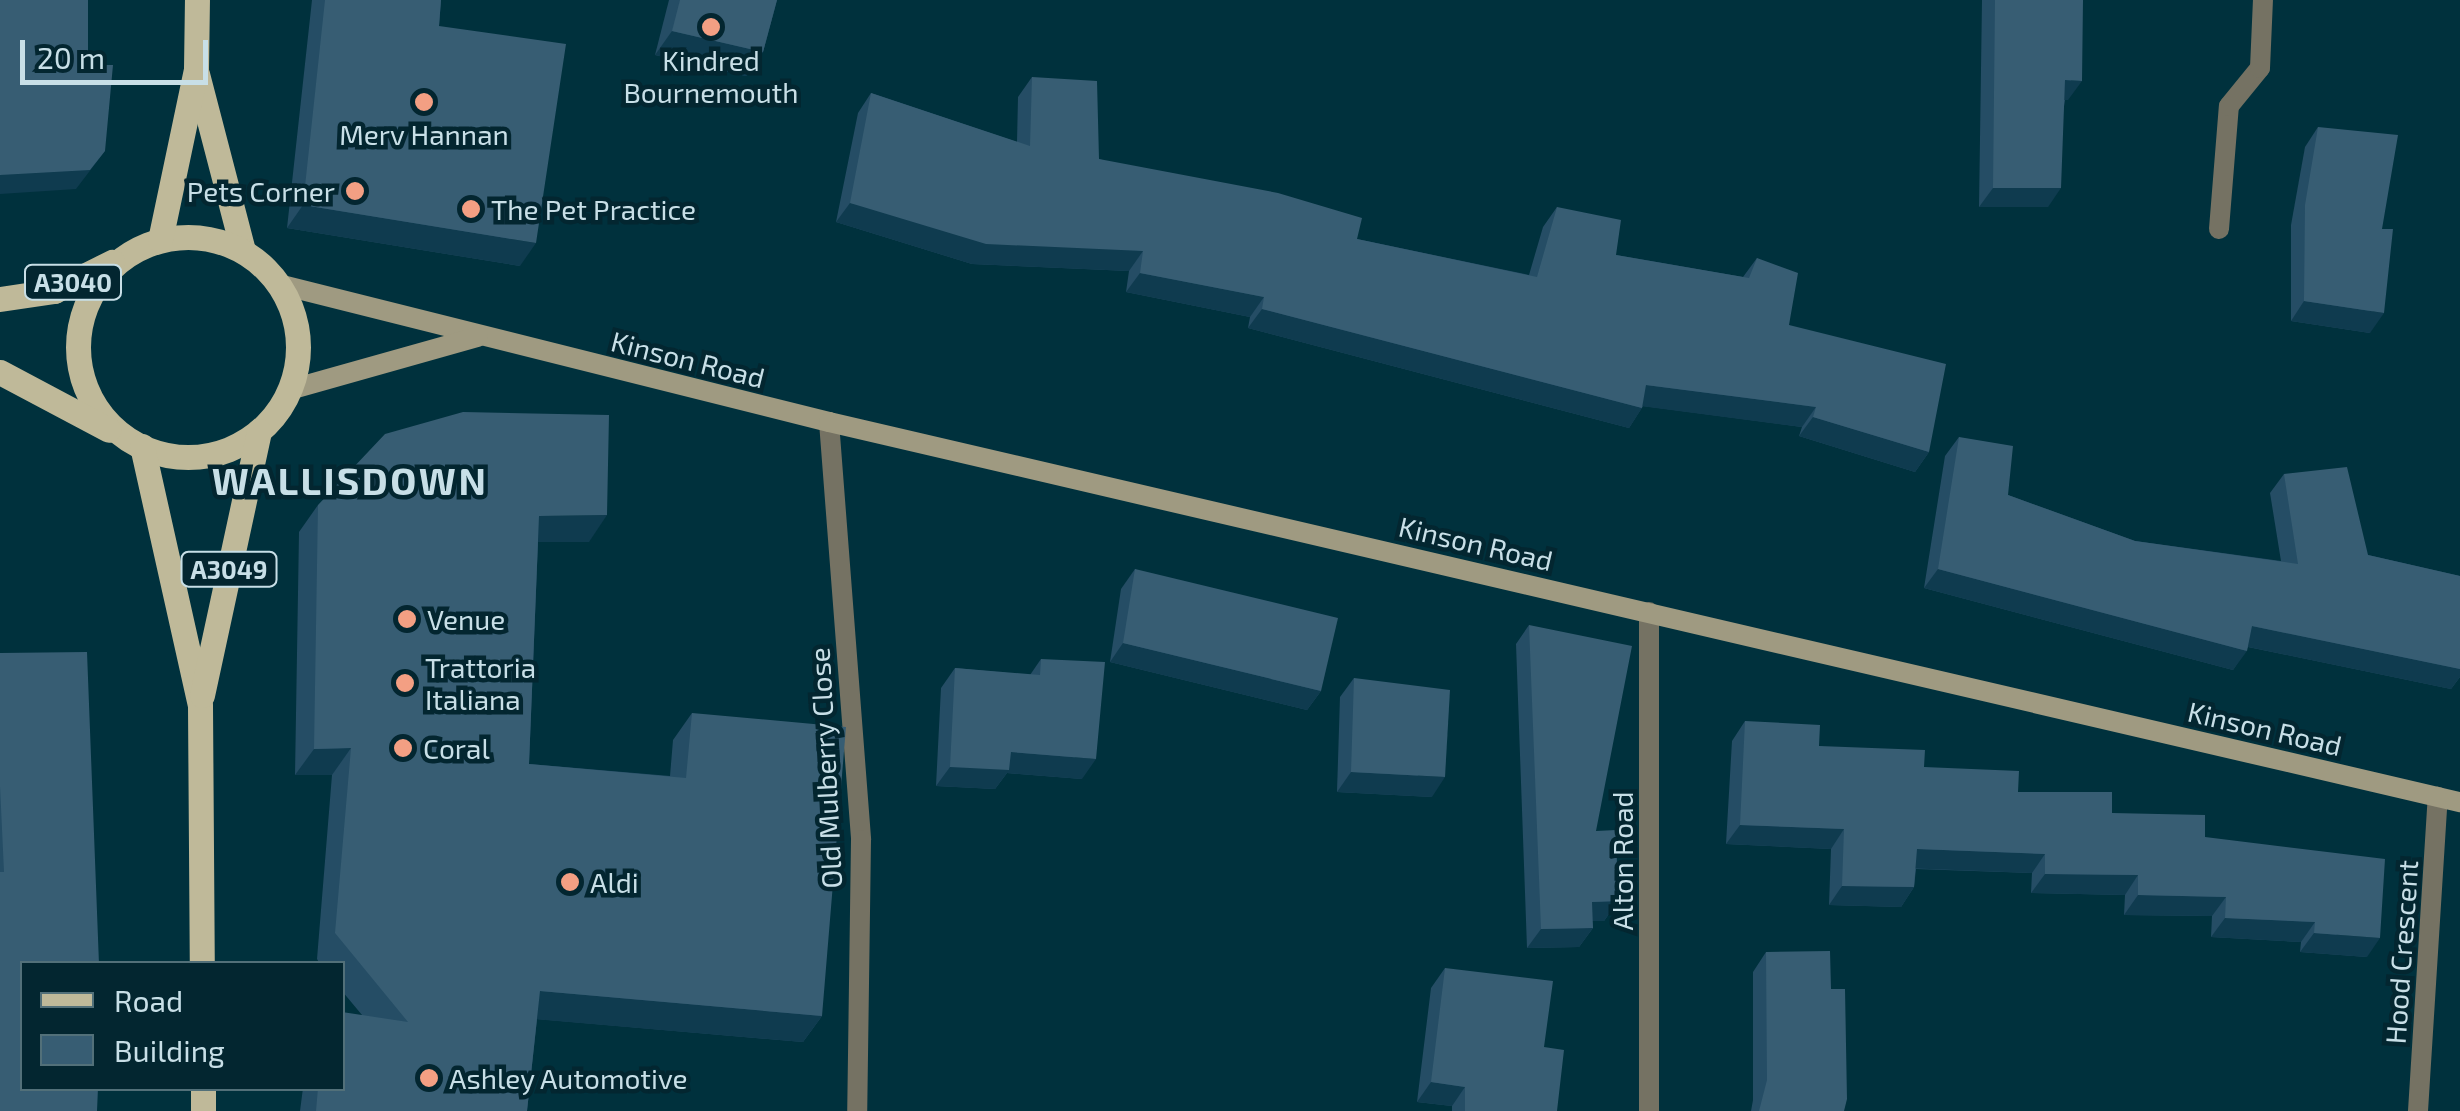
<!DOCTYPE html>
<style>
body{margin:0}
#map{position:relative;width:2460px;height:1111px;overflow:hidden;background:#00313d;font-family:"Exo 2",sans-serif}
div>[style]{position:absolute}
.street>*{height:20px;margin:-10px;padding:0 10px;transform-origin:10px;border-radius:10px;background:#757263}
.secondary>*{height:20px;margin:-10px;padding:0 10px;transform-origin:10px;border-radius:10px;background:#9f9a81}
.primary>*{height:25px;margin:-12.5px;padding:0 12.5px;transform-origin:12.5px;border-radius:12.5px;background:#bfb999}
.primary>.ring{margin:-12.5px;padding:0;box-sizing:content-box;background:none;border:25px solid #bfb999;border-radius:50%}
.wall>*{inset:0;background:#254d65}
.shaded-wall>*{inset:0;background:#0f3b4f}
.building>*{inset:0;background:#375d73}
.dots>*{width:28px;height:28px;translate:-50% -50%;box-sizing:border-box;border:5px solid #032630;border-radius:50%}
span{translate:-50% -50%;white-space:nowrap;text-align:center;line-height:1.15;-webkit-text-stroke:9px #032630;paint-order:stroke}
.shield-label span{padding:2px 8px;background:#032630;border:2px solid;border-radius:8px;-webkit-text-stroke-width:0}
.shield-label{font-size:25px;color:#c8dfe7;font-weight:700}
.poi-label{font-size:28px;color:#c8dfe7}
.right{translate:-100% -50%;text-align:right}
.left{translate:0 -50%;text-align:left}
.street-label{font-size:28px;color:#c8dfe7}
.district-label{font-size:38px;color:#c8dfe7;font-weight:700;letter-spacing:2.5px}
.legend{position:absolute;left:20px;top:961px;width:325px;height:130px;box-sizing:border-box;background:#032630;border:2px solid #527079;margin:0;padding:12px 18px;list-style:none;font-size:30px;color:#c8dfe7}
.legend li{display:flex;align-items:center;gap:20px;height:50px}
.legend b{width:50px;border:2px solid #527079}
.scale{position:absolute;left:20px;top:40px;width:188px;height:45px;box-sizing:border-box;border:5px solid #c8dfe7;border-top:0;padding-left:12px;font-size:30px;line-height:35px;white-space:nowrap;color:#c8dfe7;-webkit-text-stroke:8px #032630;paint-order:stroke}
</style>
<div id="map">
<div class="street">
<i style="left:2219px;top:229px;width:123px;rotate:-85.4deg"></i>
<i style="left:2229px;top:106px;width:49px;rotate:-50.8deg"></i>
<i style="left:2260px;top:68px;width:68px;rotate:-87.5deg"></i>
<i style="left:829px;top:422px;width:419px;rotate:85.6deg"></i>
<i style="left:861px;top:840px;width:271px;rotate:90.8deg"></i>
<i style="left:1649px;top:612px;width:499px;rotate:90deg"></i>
<i style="left:2418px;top:1111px;width:315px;rotate:-86.4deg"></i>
</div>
<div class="secondary">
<i style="left:278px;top:284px;width:568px;rotate:14.06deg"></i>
<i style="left:829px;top:422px;width:1675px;rotate:13.12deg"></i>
<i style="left:289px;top:390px;width:196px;rotate:-15.7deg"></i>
</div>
<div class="primary">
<i style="left:197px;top:74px;width:183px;rotate:75.4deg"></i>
<i class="ring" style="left:78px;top:237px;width:195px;height:195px"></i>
<i style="left:160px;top:240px;width:175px;rotate:-78.1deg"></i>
<i style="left:196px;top:69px;width:69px;rotate:-89.2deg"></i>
<i style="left:0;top:299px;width:55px;rotate:-8.4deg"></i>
<i style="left:54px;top:291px;width:65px;rotate:-26.6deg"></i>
<i style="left:0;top:372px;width:123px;rotate:28deg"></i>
<i style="left:142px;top:446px;width:266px;rotate:77.4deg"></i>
<i style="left:200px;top:706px;width:258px;rotate:89.6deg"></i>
<i style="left:202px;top:695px;width:270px;rotate:-77.8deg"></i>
<i style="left:203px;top:1088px;width:23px;rotate:90deg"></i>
</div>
<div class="wall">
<i style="clip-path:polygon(312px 0,441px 0,439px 26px,520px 266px,287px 228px)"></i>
<i style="clip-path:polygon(669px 0,777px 0,763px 52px,746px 76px,655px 55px)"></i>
<i style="clip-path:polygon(1982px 0,2083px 0,2068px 100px,2065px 100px,2048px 207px,1979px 207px)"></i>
<i style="clip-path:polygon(1032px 77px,1099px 159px,1357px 239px,1529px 275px,1543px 227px,1557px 207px,1616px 255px,1743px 277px,1757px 258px,1789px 325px,1929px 452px,1915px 472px,1799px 436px,1802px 427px,1643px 406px,1629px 428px,1248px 328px,1250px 317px,1126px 292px,1129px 271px,972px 264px,836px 222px,858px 113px,871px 93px,1017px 142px,1018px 97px)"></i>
<i style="clip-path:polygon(2318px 127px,2382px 229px,2370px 333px,2291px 321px,2291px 225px,2305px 147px)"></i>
<i style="clip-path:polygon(1959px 437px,2008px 495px,2135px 541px,2281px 561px,2270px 493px,2284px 474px,2368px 555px,2460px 576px,2460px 677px,2451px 689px,2248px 647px,2233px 670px,1924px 588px,1945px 456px)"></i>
<i style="clip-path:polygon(318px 505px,589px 542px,538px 542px,529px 764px,670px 776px,673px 740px,692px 713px,822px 1016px,803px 1042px,537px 1019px,527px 1111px,300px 1111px,303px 1088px,342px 1088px,362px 1015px,342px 991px,342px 964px,320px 964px,317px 959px,332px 775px,295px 775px,299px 532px)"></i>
<i style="clip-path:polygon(1135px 569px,1321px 691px,1307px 710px,1110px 662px,1121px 589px)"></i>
<i style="clip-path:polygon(1529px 625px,1618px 901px,1604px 921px,1592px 921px,1593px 928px,1579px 947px,1527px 948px,1516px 644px)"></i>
<i style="clip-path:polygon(0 653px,97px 1111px,0 1111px)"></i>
<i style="clip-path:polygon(1041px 659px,1082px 779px,1007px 773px,995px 789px,936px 786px,941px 688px,955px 668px,1030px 675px)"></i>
<i style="clip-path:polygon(1354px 678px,1432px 797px,1337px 792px,1340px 697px)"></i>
<i style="clip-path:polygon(1745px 721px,1819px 746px,1924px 767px,2018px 792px,2112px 813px,2205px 837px,2367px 957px,2300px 952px,2301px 942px,2211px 937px,2212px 916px,2124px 915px,2125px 895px,2031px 893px,2032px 873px,1916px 869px,1914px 887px,1901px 907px,1829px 905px,1831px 849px,1726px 844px,1732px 741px)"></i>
<i style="clip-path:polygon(1766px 952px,1831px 989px,1844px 1111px,1751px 1111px,1753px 1100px,1753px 972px)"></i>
<i style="clip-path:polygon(1445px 968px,1544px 1047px,1557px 1111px,1452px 1111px,1452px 1106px,1417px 1102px,1431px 988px)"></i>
</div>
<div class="shaded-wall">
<i style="clip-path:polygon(672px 31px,763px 52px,746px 76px,655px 55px)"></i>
<i style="clip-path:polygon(2065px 80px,2082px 81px,2068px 100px,2052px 100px)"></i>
<i style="clip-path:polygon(105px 151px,76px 189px,0 194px,0 175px)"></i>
<i style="clip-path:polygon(1993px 188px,2061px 188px,2048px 207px,1979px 207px)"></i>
<i style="clip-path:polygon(850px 203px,1143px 251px,1129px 271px,972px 264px,836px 222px)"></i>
<i style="clip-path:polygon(303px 205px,536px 243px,520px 266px,287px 228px)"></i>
<i style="clip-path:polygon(1140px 273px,1264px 297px,1250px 317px,1126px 292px)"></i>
<i style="clip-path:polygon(2304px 301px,2384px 313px,2370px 333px,2291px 321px)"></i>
<i style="clip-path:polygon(1262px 309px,1642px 408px,1629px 428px,1248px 328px)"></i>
<i style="clip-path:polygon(1646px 385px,1816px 407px,1802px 427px,1633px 405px)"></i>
<i style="clip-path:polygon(1813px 417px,1929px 452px,1915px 472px,1799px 436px)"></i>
<i style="clip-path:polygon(607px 515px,589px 542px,520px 542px,539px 516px)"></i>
<i style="clip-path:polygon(1938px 569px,2247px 651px,2233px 670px,1924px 588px)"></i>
<i style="clip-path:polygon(2252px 626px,2460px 669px,2460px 677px,2451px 689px,2239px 645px)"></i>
<i style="clip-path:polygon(1123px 643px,1321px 691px,1307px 710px,1110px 662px)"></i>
<i style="clip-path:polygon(351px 748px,332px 775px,295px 775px,314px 749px)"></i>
<i style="clip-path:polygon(1011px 752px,1096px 759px,1082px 779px,1007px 773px,995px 789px,936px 786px,950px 767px)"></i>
<i style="clip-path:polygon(1351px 772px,1445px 777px,1432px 797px,1337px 792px)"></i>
<i style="clip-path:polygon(1740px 825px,1844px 829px,1831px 849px,1726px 844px)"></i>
<i style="clip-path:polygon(1917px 849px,2045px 854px,2032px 873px,1904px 868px)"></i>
<i style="clip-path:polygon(2045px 874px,2138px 875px,2125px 895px,2031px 893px)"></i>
<i style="clip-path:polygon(1842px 886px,1914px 887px,1901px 907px,1829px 905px)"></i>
<i style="clip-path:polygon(2138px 895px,2226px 897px,2212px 916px,2124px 915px)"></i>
<i style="clip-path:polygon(1618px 901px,1604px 921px,1578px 921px,1592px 902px)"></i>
<i style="clip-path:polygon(2225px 918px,2315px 922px,2301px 942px,2211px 937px)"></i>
<i style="clip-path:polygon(1593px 928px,1579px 947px,1527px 948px,1541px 929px)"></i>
<i style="clip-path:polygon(2314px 933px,2380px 938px,2367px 957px,2300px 952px)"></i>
<i style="clip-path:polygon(540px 991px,822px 1016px,803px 1042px,522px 1018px)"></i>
<i style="clip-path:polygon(1431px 1082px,1465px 1087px,1452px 1106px,1417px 1102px)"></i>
</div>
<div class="building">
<i style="clip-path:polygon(0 0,88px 0,88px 65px,113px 65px,105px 151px,90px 170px,0 175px)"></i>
<i style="clip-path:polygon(325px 0,441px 0,439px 26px,566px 44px,536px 243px,303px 205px)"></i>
<i style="clip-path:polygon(680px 0,777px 0,763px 52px,672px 31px)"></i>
<i style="clip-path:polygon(1995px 0,2083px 0,2082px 81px,2065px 80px,2061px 188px,1993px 188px)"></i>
<i style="clip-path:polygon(1032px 77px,1097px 81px,1099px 159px,1278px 193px,1362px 218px,1357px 239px,1537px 277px,1557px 207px,1621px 220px,1616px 255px,1749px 278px,1757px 258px,1798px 273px,1789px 325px,1946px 364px,1929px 452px,1813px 417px,1816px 407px,1646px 385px,1642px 408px,1262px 309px,1264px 297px,1140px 273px,1143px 251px,986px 244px,850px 203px,871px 93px,1030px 146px)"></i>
<i style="clip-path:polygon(2318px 127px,2398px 135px,2382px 229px,2393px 229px,2384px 313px,2304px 301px,2305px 205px)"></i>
<i style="clip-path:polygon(463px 412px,609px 415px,607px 515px,539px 516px,529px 764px,686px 778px,692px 713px,846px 727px,822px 1016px,540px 991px,527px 1111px,316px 1111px,318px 1088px,342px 1088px,342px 1012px,408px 1022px,335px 933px,351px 748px,314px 749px,318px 505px,385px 434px)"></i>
<i style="clip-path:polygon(1959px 437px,2013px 446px,2008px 495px,2135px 541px,2298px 564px,2284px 474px,2347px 467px,2368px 555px,2460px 576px,2460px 669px,2252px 626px,2247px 651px,1938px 569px)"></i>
<i style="clip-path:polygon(1135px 569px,1338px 618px,1321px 691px,1123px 643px)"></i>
<i style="clip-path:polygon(1529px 625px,1632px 646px,1596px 831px,1616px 830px,1618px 901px,1592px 902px,1593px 928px,1541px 929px)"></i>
<i style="clip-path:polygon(87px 652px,99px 964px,22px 964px,22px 1088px,98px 1088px,97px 1111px,0 1111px,0 872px,4px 872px,0 786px,0 653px)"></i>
<i style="clip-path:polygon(1041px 659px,1105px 662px,1096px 759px,1011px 752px,1009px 770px,950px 767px,955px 668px,1040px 675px)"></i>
<i style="clip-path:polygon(1354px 678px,1450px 690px,1445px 777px,1351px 772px)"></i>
<i style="clip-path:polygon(1745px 721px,1820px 725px,1819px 746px,1925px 750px,1924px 767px,2019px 771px,2018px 792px,2112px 792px,2112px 813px,2205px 815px,2205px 837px,2385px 859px,2380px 938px,2314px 933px,2315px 922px,2225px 918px,2226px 897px,2138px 895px,2138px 875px,2045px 874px,2045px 854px,1917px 849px,1914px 887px,1842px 886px,1844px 829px,1740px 825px)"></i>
<i style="clip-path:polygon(1830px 951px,1831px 989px,1845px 989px,1847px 1099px,1844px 1111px,1759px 1111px,1767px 1080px,1766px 952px)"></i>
<i style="clip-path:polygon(1445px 968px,1553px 981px,1544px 1047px,1564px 1050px,1557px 1111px,1465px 1111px,1465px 1087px,1431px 1082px)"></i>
</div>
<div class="dots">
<i style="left:711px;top:27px;background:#f39f83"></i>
<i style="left:424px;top:102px;background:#f39f83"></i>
<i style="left:355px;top:191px;background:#f39f83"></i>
<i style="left:471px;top:209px;background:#f39f83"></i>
<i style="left:407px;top:619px;background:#f39f83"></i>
<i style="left:405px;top:683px;background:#f39f83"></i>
<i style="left:403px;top:748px;background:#f39f83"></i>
<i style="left:570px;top:882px;background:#f39f83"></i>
<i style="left:429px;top:1078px;background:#f39f83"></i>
</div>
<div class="shield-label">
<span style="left:73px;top:282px">A3040</span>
<span style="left:229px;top:569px">A3049</span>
</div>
<div class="poi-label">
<span style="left:711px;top:76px">Kindred<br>Bournemouth</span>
<span style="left:424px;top:134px">Merv Hannan</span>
<span class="right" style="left:335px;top:191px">Pets Corner</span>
<span class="left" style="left:491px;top:209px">The Pet Practice</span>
<span class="left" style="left:427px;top:619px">Venue</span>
<span class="left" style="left:425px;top:683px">Trattoria<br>Italiana</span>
<span class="left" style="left:423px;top:748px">Coral</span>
<span class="left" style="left:590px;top:882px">Aldi</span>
<span class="left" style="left:449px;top:1078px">Ashley Automotive</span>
</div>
<div class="street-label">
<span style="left:688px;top:359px;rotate:14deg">Kinson Road</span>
<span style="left:1476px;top:543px;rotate:13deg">Kinson Road</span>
<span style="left:2265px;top:728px;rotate:13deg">Kinson Road</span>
<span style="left:825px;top:768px;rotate:-93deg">Old Mulberry Close</span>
<span style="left:1622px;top:861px;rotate:-90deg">Alton Road</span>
<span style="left:2401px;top:952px;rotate:-86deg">Hood Crescent</span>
</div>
<div class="district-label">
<span style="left:350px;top:481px">WALLISDOWN</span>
</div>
<ul class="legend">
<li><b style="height:12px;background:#bfb999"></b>Road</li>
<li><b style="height:28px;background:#375d73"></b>Building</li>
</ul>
<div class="scale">20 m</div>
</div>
